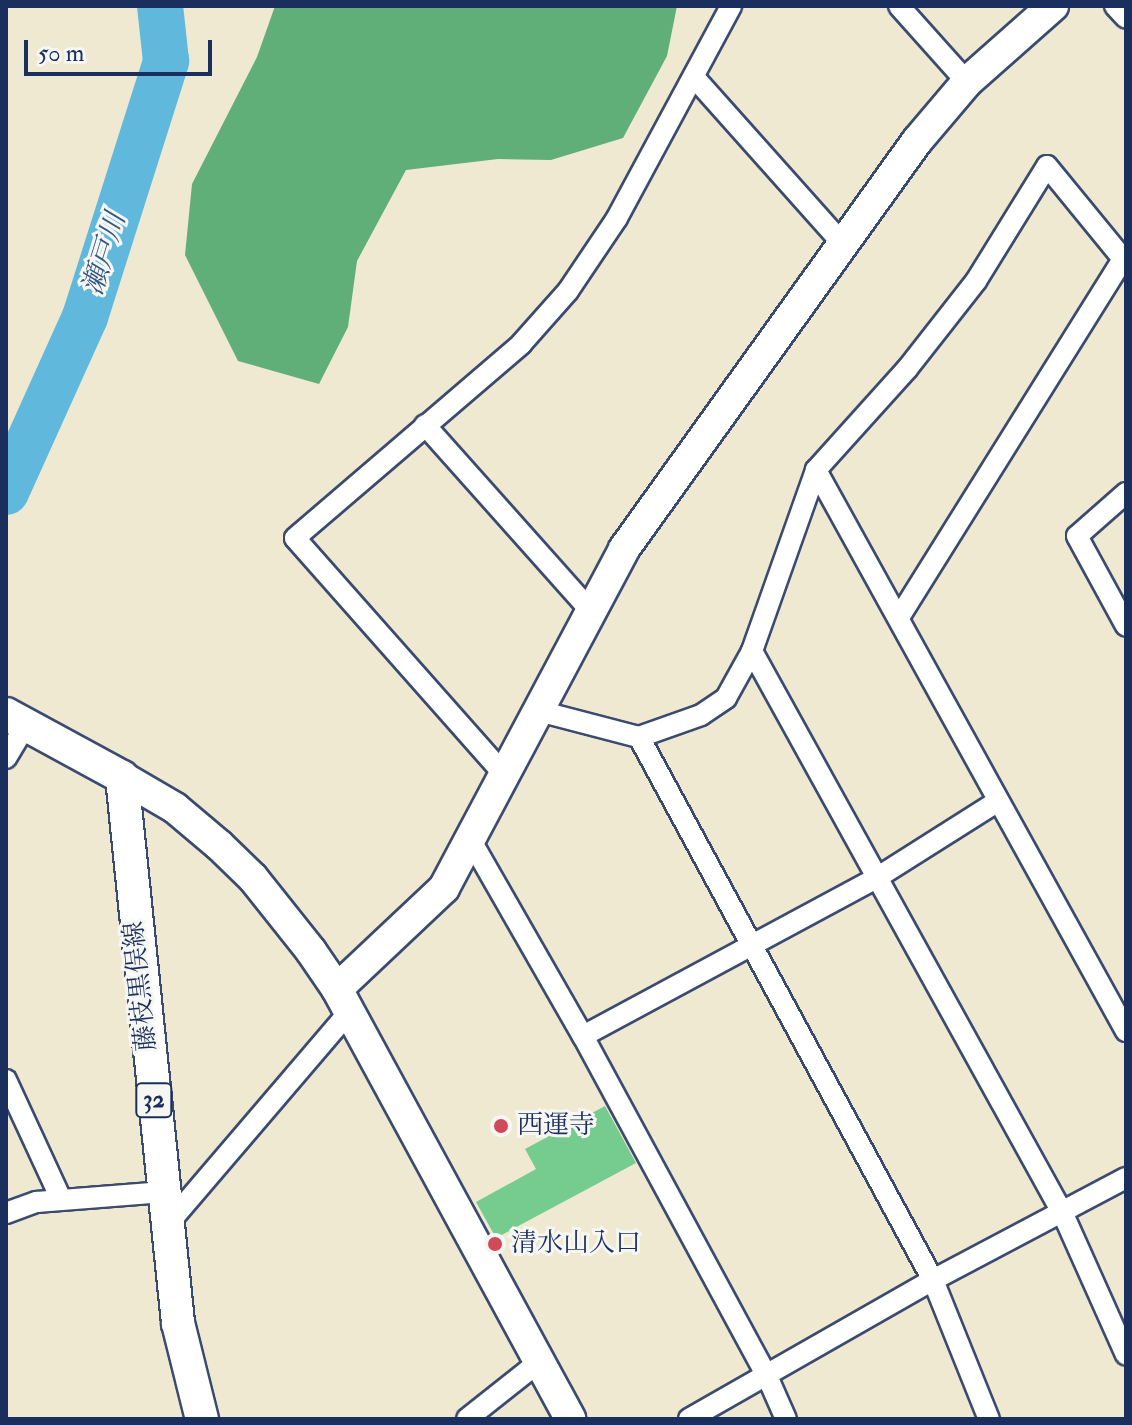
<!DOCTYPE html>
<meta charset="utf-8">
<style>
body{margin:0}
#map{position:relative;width:1132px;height:1425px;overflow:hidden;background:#efe9d2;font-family:"IM FELL Double Pica","Noto Serif JP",serif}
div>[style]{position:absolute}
.green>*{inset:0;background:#76cb8e}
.forest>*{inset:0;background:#60af79}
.stream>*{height:8px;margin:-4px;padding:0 4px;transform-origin:4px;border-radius:4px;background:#60b9dd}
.river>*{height:46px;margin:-23px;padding:0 23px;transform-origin:23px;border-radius:23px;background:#60b9dd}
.roads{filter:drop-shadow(2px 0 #3b4b6f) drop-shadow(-2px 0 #3b4b6f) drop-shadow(0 2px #3b4b6f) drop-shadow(0 -2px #3b4b6f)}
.street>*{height:20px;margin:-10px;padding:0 10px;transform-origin:10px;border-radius:10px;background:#fff}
.secondary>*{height:30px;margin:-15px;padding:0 15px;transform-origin:15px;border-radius:15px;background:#fff}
.primary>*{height:32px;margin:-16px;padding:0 16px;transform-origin:16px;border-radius:16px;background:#fff}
.dots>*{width:22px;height:22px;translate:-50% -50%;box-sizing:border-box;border:4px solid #f6f6f2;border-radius:50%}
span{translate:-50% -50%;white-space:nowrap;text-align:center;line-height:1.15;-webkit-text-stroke:6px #f6f6f2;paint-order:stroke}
.shield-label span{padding:2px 6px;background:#f6f6f2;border:2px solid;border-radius:6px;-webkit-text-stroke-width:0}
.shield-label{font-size:24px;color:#1b2f5e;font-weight:700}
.street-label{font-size:26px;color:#1b2f5e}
.poi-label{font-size:26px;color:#1b2f5e}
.left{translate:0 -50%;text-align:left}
.water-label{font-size:28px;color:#305884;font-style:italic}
.frame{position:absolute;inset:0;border:8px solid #1b2f5e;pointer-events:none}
.scale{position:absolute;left:24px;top:40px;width:188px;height:36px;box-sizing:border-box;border:4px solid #1b2f5e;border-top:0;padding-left:10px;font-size:24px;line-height:28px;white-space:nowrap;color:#1b2f5e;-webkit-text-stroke:6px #f6f6f2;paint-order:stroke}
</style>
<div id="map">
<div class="green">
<i style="clip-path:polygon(605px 1106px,636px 1163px,496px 1238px,476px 1202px,536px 1169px,525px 1149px)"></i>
</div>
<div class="forest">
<i style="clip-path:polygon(275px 6px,677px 6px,667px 56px,623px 138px,551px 160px,498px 159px,406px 170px,357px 261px,348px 327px,319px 384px,238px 361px,185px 255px,192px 184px,257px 57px)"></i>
</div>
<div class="stream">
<i style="left:166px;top:61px;width:56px;rotate:-77.7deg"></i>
</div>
<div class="river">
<i style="left:6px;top:492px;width:192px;rotate:-65.7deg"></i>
<i style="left:85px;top:317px;width:269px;rotate:-72.4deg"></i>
<i style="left:166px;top:61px;width:55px;rotate:-96.2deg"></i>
</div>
<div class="roads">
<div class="street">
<i style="left:899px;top:6px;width:102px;rotate:48.2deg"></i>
<i style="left:1115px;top:6px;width:16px;rotate:47deg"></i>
<i style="left:694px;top:77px;width:224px;rotate:48.3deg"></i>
<i style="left:425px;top:425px;width:246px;rotate:48.3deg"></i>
<i style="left:816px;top:470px;width:641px;rotate:61.08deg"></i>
<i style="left:1126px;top:493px;width:65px;rotate:138.7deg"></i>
<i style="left:1077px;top:536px;width:102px;rotate:61.4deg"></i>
<i style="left:752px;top:651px;width:643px;rotate:61.08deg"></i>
<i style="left:1063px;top:1214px;width:154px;rotate:65.9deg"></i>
<i style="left:535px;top:710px;width:107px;rotate:14.6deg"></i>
<i style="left:639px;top:737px;width:66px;rotate:-19.5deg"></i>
<i style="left:701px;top:715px;width:30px;rotate:-34deg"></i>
<i style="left:726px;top:698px;width:54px;rotate:-61deg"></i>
<i style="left:752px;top:651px;width:192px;rotate:-70.5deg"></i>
<i style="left:816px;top:470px;width:136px;rotate:-48deg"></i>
<i style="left:907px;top:369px;width:112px;rotate:-51.9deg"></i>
<i style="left:976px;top:281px;width:135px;rotate:-58.3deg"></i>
<i style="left:1047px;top:166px;width:120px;rotate:50.7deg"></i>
<i style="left:1123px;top:259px;width:421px;rotate:122deg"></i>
<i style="left:639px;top:737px;width:617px;rotate:61.57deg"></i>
<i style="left:933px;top:1280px;width:150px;rotate:68.1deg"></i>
<i style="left:6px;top:758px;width:39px;rotate:-59deg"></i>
<i style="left:502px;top:772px;width:312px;rotate:-131.5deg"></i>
<i style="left:295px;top:538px;width:298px;rotate:-40.6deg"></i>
<i style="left:521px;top:344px;width:71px;rotate:-48.4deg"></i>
<i style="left:568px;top:291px;width:88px;rotate:-56.1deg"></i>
<i style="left:617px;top:218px;width:241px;rotate:-61.7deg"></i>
<i style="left:470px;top:839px;width:227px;rotate:60.2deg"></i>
<i style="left:583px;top:1036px;width:387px;rotate:61.6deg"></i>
<i style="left:767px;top:1376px;width:47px;rotate:66.2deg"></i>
<i style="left:583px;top:1036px;width:335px;rotate:-28.3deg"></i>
<i style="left:878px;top:877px;width:142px;rotate:-32.3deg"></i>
<i style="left:6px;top:1080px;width:131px;rotate:65.2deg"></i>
<i style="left:6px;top:1213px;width:33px;rotate:-20deg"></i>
<i style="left:37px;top:1202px;width:127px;rotate:-4.5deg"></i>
<i style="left:168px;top:1224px;width:279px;rotate:-49.5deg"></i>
<i style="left:467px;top:1419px;width:92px;rotate:-38.4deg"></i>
<i style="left:689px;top:1419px;width:281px;rotate:-29.7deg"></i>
<i style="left:933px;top:1280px;width:218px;rotate:-27.9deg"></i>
</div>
<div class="secondary">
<i style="left:122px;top:777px;width:61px;rotate:30.3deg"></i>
<i style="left:175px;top:808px;width:57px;rotate:40.1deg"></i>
<i style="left:219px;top:845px;width:47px;rotate:44.1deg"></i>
<i style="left:253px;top:878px;width:93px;rotate:51.5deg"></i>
<i style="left:311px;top:951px;width:46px;rotate:55.6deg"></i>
<i style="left:337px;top:989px;width:489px;rotate:61.5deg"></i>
<i style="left:337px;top:989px;width:147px;rotate:-43.3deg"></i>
<i style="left:444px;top:888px;width:384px;rotate:-62deg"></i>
<i style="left:624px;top:549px;width:502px;rotate:-54.32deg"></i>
<i style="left:917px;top:141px;width:77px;rotate:-49.7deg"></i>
<i style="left:967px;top:82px;width:115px;rotate:-41.5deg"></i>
</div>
<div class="primary">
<i style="left:6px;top:714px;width:132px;rotate:28.5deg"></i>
<i style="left:122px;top:777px;width:549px;rotate:84.14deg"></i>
<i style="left:178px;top:1323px;width:99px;rotate:76deg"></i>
</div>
</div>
<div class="dots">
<i style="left:501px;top:1126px;background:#d1495b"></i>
<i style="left:495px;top:1244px;background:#d1495b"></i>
</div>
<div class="shield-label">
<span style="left:154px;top:1100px">32</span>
</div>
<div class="street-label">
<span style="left:141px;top:986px;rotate:-96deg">藤枝黒俣線</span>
</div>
<div class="poi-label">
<span class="left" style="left:517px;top:1126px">西運寺</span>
<span class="left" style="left:511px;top:1244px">清水山入口</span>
</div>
<div class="water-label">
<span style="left:105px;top:254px;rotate:-73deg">瀬戸川</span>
</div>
<div class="frame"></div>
<div class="scale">50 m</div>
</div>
